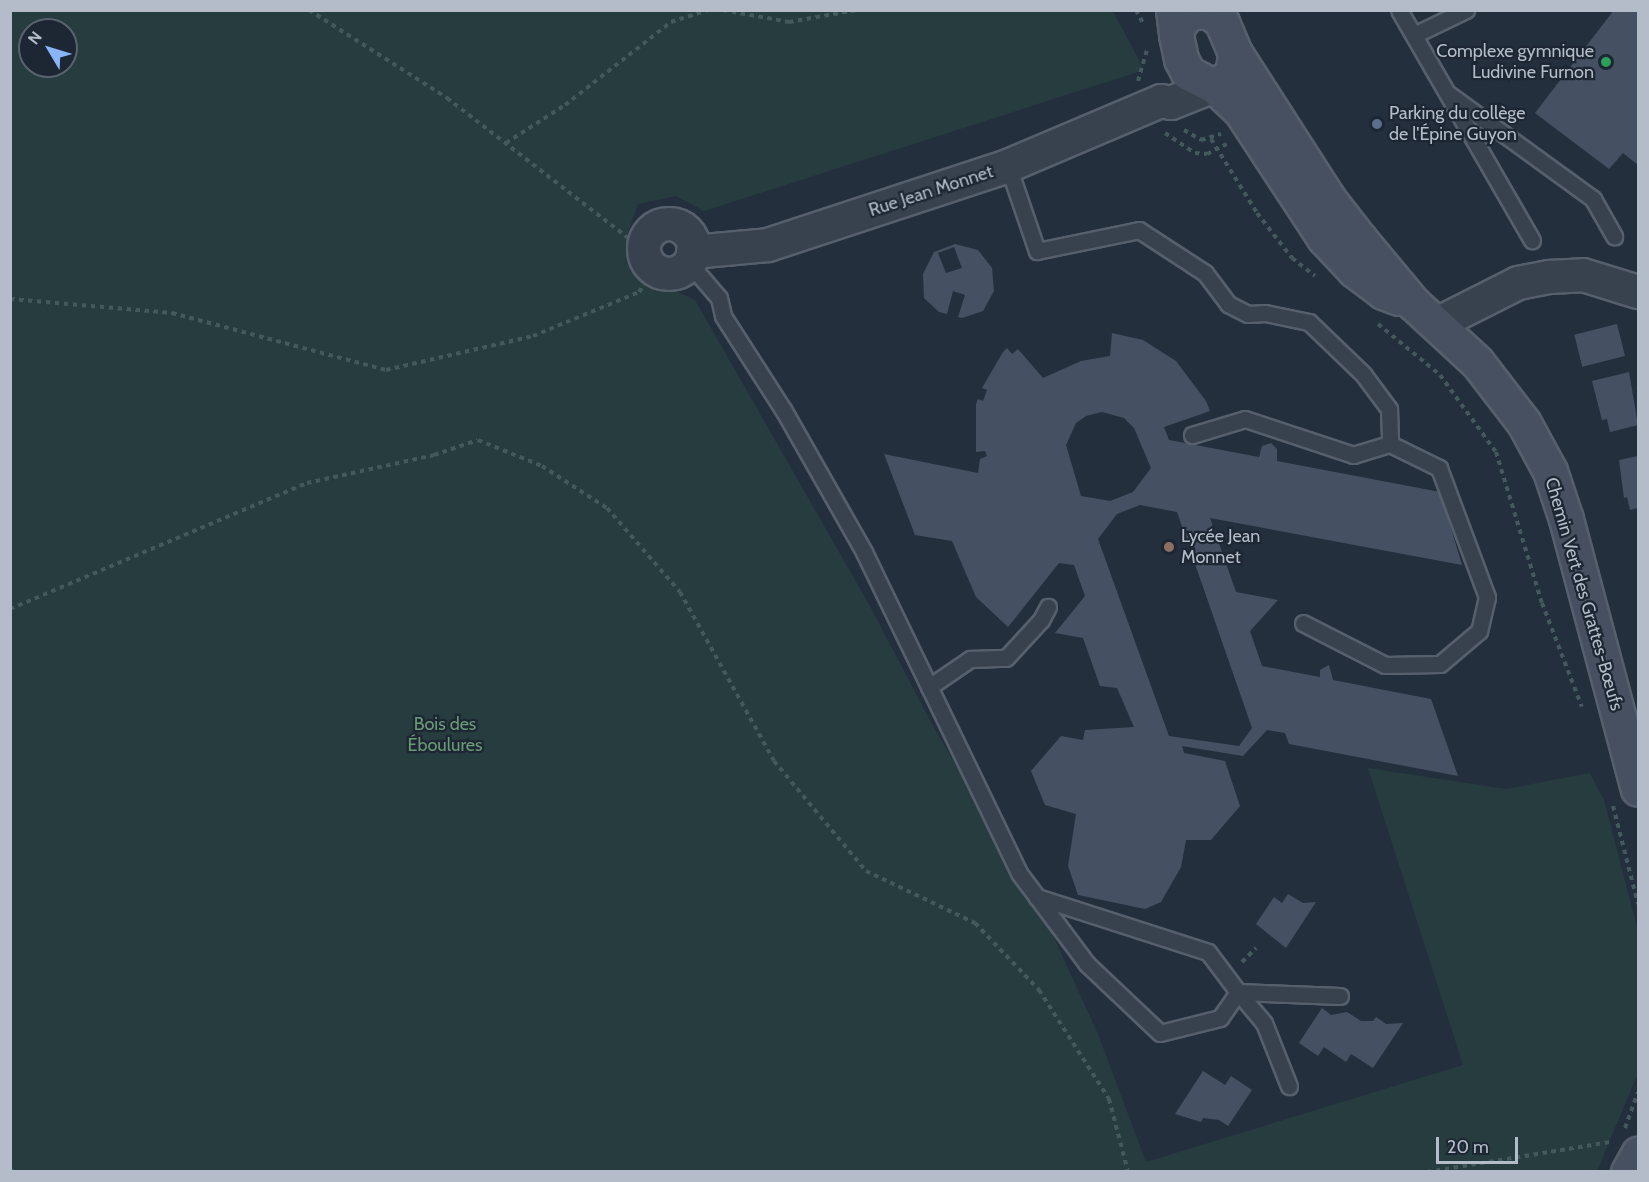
<!DOCTYPE html>
<meta charset="utf-8">
<style>
body{margin:0}
#map{position:relative;width:1649px;height:1182px;overflow:hidden;background:#242f3e;font-family:Cabin,sans-serif}
div>[style]{position:absolute}
.green>*{inset:0;background:#263c3f}
.building>*{inset:0;background:#455162;transform-origin:0 0}
.path>*{height:4px;margin-top:-2px;transform-origin:0;background:repeating-linear-gradient(90deg,#44595c 0 4.5px,transparent 0 9px)}
.roads{filter:drop-shadow(2px 0 #565f6c) drop-shadow(-2px 0 #565f6c) drop-shadow(0 2px #565f6c) drop-shadow(0 -2px #565f6c)}
.lane>*{height:15px;margin:-7.5px;padding:0 7.5px;transform-origin:7.5px;border-radius:7.5px;background:#38414e}
.street>*{height:32px;margin:-16px;padding:0 16px;transform-origin:16px;border-radius:16px;background:#38414e}
.street>.ring{margin:-16px;padding:0;box-sizing:content-box;background:none;border:32px solid #38414e;border-radius:50%}
.secondary>*{height:33px;margin:-16.5px;padding:0 16.5px;transform-origin:16.5px;border-radius:16.5px;background:#465061}
.dots>*{width:16px;height:16px;translate:-50% -50%;box-sizing:border-box;border:3px solid #1d2633;border-radius:50%}
span{translate:-50% -50%;white-space:nowrap;text-align:center;line-height:1.15;-webkit-text-stroke:4.5px #1d2633;paint-order:stroke}
.poi-label{font-size:18px;color:#b4bcc9}
.right{translate:-100% -50%;text-align:right}
.left{translate:0 -50%;text-align:left}
.street-label{font-size:18px;color:#b4bcc9}
.park-label{font-size:18px;color:#6b9a76}
.frame{position:absolute;inset:0;border:12px solid #b4bcc9;pointer-events:none}
.north{position:absolute;left:18px;top:18px;width:60px;height:60px;box-sizing:border-box;background:#1d2633;border:2px solid #59626f;border-radius:50%;rotate:308deg;font-size:16px;font-weight:700;line-height:24px;text-align:center;color:#b4bcc9}
.north::after{content:'';display:block;margin:auto;width:21px;height:27px;background:#8ab4f8;clip-path:polygon(50% 0,100% 100%,50% 72%,0 100%)}
.scale{position:absolute;left:1436px;top:1137px;width:82px;height:27px;box-sizing:border-box;border:3px solid #b4bcc9;border-top:0;padding-left:8px;font-size:18px;line-height:21px;white-space:nowrap;color:#b4bcc9;-webkit-text-stroke:4px #1d2633;paint-order:stroke}
</style>
<div id="map">
<div class="green">
<i style="clip-path:polygon(evenodd,10px 11px,1113px 11px,1144px 70px,704px 211px,676px 196px,638px 204px,627px 236px,641px 275px,695px 300px,871px 608px,932px 724px,1045px 918px,1098px 1034px,1146px 1162px,1463px 1065px,1368px 768px,1506px 789px,1590px 773px,1604px 800px,1638px 931px,1638px 1073px,1597px 1171px,11px 1171px,10px 11px,30px 30px,66px 30px,66px 66px,30px 66px,30px 30px)"></i>
</div>
<div class="building">
<i style="clip-path:polygon(1614px 10px,1638px 10px,1638px 165px,1623px 153px,1609px 169px,1535px 113px)"></i>
<i style="clip-path:polygon(evenodd,955px 244px,978px 250px,992px 268px,994px 291px,983px 311px,962px 318px,958px 317px,965px 295px,953px 291px,947px 314px,939px 312px,924px 298px,923px 274px,934px 252px,955px 244px,954px 247px,962px 268px,946px 273px,938px 253px,954px 247px)"></i>
<i style="left:1617px;top:324px;width:33px;height:44px;rotate:76deg"></i>
<i style="clip-path:polygon(evenodd,1112px 333px,1143px 340px,1176px 361px,1206px 401px,1210px 411px,1164px 427px,1169px 440px,1259px 457px,1262px 446px,1271px 443px,1277px 449px,1277px 461px,1440px 492px,1462px 565px,1210px 518px,1236px 592px,1278px 600px,1250px 631px,1262px 666px,1320px 677px,1320px 670px,1329px 665px,1333px 680px,1431px 699px,1458px 776px,1289px 744px,1285px 733px,1267px 730px,1243px 756px,1182px 746px,1184px 753px,1225px 761px,1240px 806px,1211px 840px,1186px 840px,1181px 867px,1161px 902px,1145px 909px,1078px 895px,1068px 866px,1076px 814px,1045px 805px,1031px 771px,1061px 736px,1083px 740px,1085px 730px,1134px 727px,1117px 688px,1100px 686px,1083px 638px,1055px 633px,1085px 596px,1074px 565px,1059px 563px,1008px 627px,976px 597px,952px 541px,915px 535px,884px 454px,978px 473px,980px 459px,987px 456px,985px 451px,976px 452px,976px 404px,978px 399px,983px 401px,987px 390px,982px 388px,1003px 352px,1007px 348px,1012px 354px,1018px 349px,1043px 378px,1081px 361px,1110px 356px,1112px 333px,1102px 412px,1124px 418px,1134px 428px,1151px 468px,1133px 492px,1110px 501px,1081px 496px,1066px 445px,1076px 423px,1086px 416px,1102px 412px,1112px 333px,1140px 505px,1177px 512px,1252px 728px,1239px 746px,1169px 736px,1098px 539px,1117px 514px,1140px 505px)"></i>
<i style="clip-path:polygon(1629px 372px,1638px 425px,1610px 432px,1607px 419px,1602px 420px,1592px 381px)"></i>
<i style="clip-path:polygon(1638px 456px,1638px 508px,1630px 510px,1627px 497px,1624px 498px,1619px 460px)"></i>
<i style="clip-path:polygon(1288px 894px,1303px 903px,1316px 902px,1286px 948px,1256px 924px,1274px 897px,1282px 903px)"></i>
<i style="clip-path:polygon(1322px 1008px,1331px 1015px,1347px 1012px,1361px 1021px,1373px 1021px,1376px 1017px,1386px 1024px,1403px 1023px,1373px 1068px,1351px 1054px,1346px 1062px,1324px 1047px,1318px 1056px,1299px 1043px)"></i>
<i style="clip-path:polygon(1203px 1071px,1225px 1085px,1231px 1076px,1252px 1090px,1228px 1126px,1219px 1120px,1203px 1118px,1201px 1122px,1175px 1114px)"></i>
</div>
<div class="path">
<i style="left:309px;top:10px;width:164px;rotate:32.5deg"></i>
<i style="left:447px;top:98px;width:249px;rotate:37.7deg"></i>
<i style="left:723px;top:10px;width:67px;rotate:10.3deg"></i>
<i style="left:789px;top:22px;width:69px;rotate:-10deg"></i>
<i style="left:1136px;top:10px;width:15px;rotate:62deg"></i>
<i style="left:1138px;top:81px;width:32px;rotate:-74deg"></i>
<i style="left:1184px;top:130px;width:20px;rotate:30deg"></i>
<i style="left:1201px;top:140px;width:21px;rotate:-17deg"></i>
<i style="left:1165px;top:133px;width:36px;rotate:34deg"></i>
<i style="left:1195px;top:153px;width:12px;rotate:5deg"></i>
<i style="left:1207px;top:154px;width:22px;rotate:-27deg"></i>
<i style="left:1211px;top:139px;width:87px;rotate:58.1deg"></i>
<i style="left:1257px;top:213px;width:57px;rotate:52.1deg"></i>
<i style="left:1292px;top:258px;width:29px;rotate:38deg"></i>
<i style="left:506px;top:143px;width:70px;rotate:-32.8deg"></i>
<i style="left:565px;top:105px;width:135px;rotate:-38.1deg"></i>
<i style="left:671px;top:22px;width:40px;rotate:-18deg"></i>
<i style="left:10px;top:299px;width:163px;rotate:4.9deg"></i>
<i style="left:172px;top:313px;width:221px;rotate:14.9deg"></i>
<i style="left:386px;top:370px;width:151px;rotate:-13deg"></i>
<i style="left:533px;top:336px;width:115px;rotate:-22.5deg"></i>
<i style="left:639px;top:292px;width:28px;rotate:-55deg"></i>
<i style="left:1378px;top:324px;width:80px;rotate:39.4deg"></i>
<i style="left:1440px;top:375px;width:95px;rotate:54deg"></i>
<i style="left:1496px;top:452px;width:158px;rotate:73.1deg"></i>
<i style="left:1542px;top:603px;width:111px;rotate:69deg"></i>
<i style="left:10px;top:609px;width:323px;rotate:-23deg"></i>
<i style="left:307px;top:483px;width:130px;rotate:-12.4deg"></i>
<i style="left:434px;top:455px;width:46px;rotate:-18.8deg"></i>
<i style="left:478px;top:440px;width:69px;rotate:22.1deg"></i>
<i style="left:542px;top:466px;width:77px;rotate:32.9deg"></i>
<i style="left:607px;top:508px;width:111px;rotate:49deg"></i>
<i style="left:680px;top:592px;width:193px;rotate:60.9deg"></i>
<i style="left:774px;top:761px;width:143px;rotate:50.1deg"></i>
<i style="left:866px;top:871px;width:121px;rotate:25.5deg"></i>
<i style="left:975px;top:923px;width:93px;rotate:46.3deg"></i>
<i style="left:1039px;top:990px;width:130px;rotate:57.3deg"></i>
<i style="left:1109px;top:1099px;width:75px;rotate:75.4deg"></i>
<i style="left:1613px;top:806px;width:101px;rotate:75.7deg"></i>
<i style="left:1242px;top:962px;width:20px;rotate:-45deg"></i>
<i style="left:1625px;top:1128px;width:38px;rotate:-70deg"></i>
<i style="left:10px;top:1170px;width:4px;rotate:27deg"></i>
<i style="left:1427px;top:1172px;width:185px;rotate:-9.3deg"></i>
</div>
<div class="roads">
<div class="lane">
<i style="left:1399px;top:10px;width:266px;rotate:60deg"></i>
<i style="left:1414px;top:35px;width:58px;rotate:-25.7deg"></i>
<i style="left:1450px;top:95px;width:177px;rotate:36deg"></i>
<i style="left:1593px;top:199px;width:43px;rotate:60.4deg"></i>
<i style="left:1008px;top:166px;width:90px;rotate:71.2deg"></i>
<i style="left:1037px;top:251px;width:104px;rotate:-11.6deg"></i>
<i style="left:1139px;top:230px;width:79px;rotate:33.1deg"></i>
<i style="left:1205px;top:273px;width:39px;rotate:53deg"></i>
<i style="left:1228px;top:304px;width:22px;rotate:27deg"></i>
<i style="left:1248px;top:314px;width:17px;rotate:-3deg"></i>
<i style="left:1265px;top:313px;width:45px;rotate:11.6deg"></i>
<i style="left:1309px;top:322px;width:75px;rotate:43.9deg"></i>
<i style="left:1363px;top:374px;width:44px;rotate:53.4deg"></i>
<i style="left:1389px;top:409px;width:35px;rotate:88deg"></i>
<i style="left:689px;top:263px;width:46px;rotate:49.4deg"></i>
<i style="left:719px;top:298px;width:18px;rotate:77deg"></i>
<i style="left:723px;top:316px;width:113px;rotate:57.3deg"></i>
<i style="left:784px;top:411px;width:162px;rotate:60.4deg"></i>
<i style="left:864px;top:552px;width:356px;rotate:64.2deg"></i>
<i style="left:1019px;top:873px;width:30px;rotate:53deg"></i>
<i style="left:1037px;top:897px;width:84px;rotate:53.3deg"></i>
<i style="left:1087px;top:964px;width:100px;rotate:43.4deg"></i>
<i style="left:1160px;top:1033px;width:62px;rotate:-14deg"></i>
<i style="left:1220px;top:1018px;width:32px;rotate:-55deg"></i>
<i style="left:1238px;top:992px;width:50px;rotate:-126.9deg"></i>
<i style="left:1208px;top:952px;width:180px;rotate:-162.2deg"></i>
<i style="left:1192px;top:435px;width:55px;rotate:-16.8deg"></i>
<i style="left:1245px;top:419px;width:114px;rotate:18.4deg"></i>
<i style="left:1353px;top:455px;width:39px;rotate:-17deg"></i>
<i style="left:1390px;top:444px;width:55px;rotate:26.1deg"></i>
<i style="left:1439px;top:468px;width:138px;rotate:69.6deg"></i>
<i style="left:1487px;top:597px;width:35px;rotate:103deg"></i>
<i style="left:1479px;top:631px;width:51px;rotate:139.8deg"></i>
<i style="left:1440px;top:664px;width:55px;rotate:179deg"></i>
<i style="left:1385px;top:665px;width:92px;rotate:-152.9deg"></i>
<i style="left:929px;top:687px;width:50px;rotate:-34.3deg"></i>
<i style="left:970px;top:659px;width:36px;rotate:-2deg"></i>
<i style="left:1006px;top:658px;width:52px;rotate:-47.4deg"></i>
<i style="left:1041px;top:620px;width:15px;rotate:-62deg"></i>
<i style="left:1238px;top:992px;width:40px;rotate:50deg"></i>
<i style="left:1264px;top:1023px;width:68px;rotate:68.4deg"></i>
<i style="left:1238px;top:992px;width:102px;rotate:2.2deg"></i>
</div>
<div class="street">
<i class="ring" style="left:644px;top:224px;width:18px;height:18px"></i>
<i style="left:693px;top:252px;width:75px;rotate:-5.3deg"></i>
<i style="left:768px;top:245px;width:253px;rotate:-18.2deg"></i>
<i style="left:1008px;top:166px;width:166px;rotate:-23deg"></i>
<i style="left:1161px;top:101px;width:10px;rotate:11deg"></i>
<i style="left:1171px;top:103px;width:46px;rotate:-21.6deg"></i>
<i style="left:1437px;top:324px;width:91px;rotate:-26.8deg"></i>
<i style="left:1518px;top:283px;width:33px;rotate:-11deg"></i>
<i style="left:1550px;top:277px;width:33px;rotate:-3deg"></i>
<i style="left:1583px;top:275px;width:58px;rotate:17.2deg"></i>
</div>
<div class="secondary">
<i style="left:1173px;top:10px;width:25px;rotate:83deg"></i>
<i style="left:1176px;top:35px;width:25px;rotate:78deg"></i>
<i style="left:1181px;top:59px;width:16px;rotate:63deg"></i>
<i style="left:1188px;top:73px;width:29px;rotate:27deg"></i>
<i style="left:1214px;top:86px;width:21px;rotate:-31deg"></i>
<i style="left:1232px;top:75px;width:22px;rotate:-82deg"></i>
<i style="left:1235px;top:53px;width:34px;rotate:-113deg"></i>
<i style="left:1222px;top:22px;width:11px;rotate:-139deg"></i>
<i style="left:1214px;top:15px;width:9px;rotate:-153deg"></i>
<i style="left:1206px;top:11px;width:18px;rotate:174deg"></i>
<i style="left:1188px;top:13px;width:14px;rotate:129deg"></i>
<i style="left:1179px;top:24px;width:11px;rotate:105deg"></i>
<i style="left:1235px;top:53px;width:172px;rotate:57.3deg"></i>
<i style="left:1328px;top:198px;width:51px;rotate:52.2deg"></i>
<i style="left:1359px;top:238px;width:85px;rotate:50.3deg"></i>
<i style="left:1413px;top:303px;width:87px;rotate:42.7deg"></i>
<i style="left:1477px;top:362px;width:77px;rotate:52.4deg"></i>
<i style="left:1524px;top:423px;width:55px;rotate:61.6deg"></i>
<i style="left:1550px;top:471px;width:51px;rotate:71.6deg"></i>
<i style="left:1566px;top:519px;width:279px;rotate:75.1deg"></i>
<i style="left:1214px;top:86px;width:35px;rotate:43deg"></i>
<i style="left:1240px;top:110px;width:153px;rotate:56.7deg"></i>
<i style="left:1324px;top:238px;width:44px;rotate:46.8deg"></i>
<i style="left:1354px;top:270px;width:36px;rotate:37deg"></i>
<i style="left:1383px;top:292px;width:17px;rotate:21deg"></i>
<i style="left:1628px;top:1172px;width:21px;rotate:-61deg"></i>
</div>
</div>
<div class="dots">
<i style="left:1606px;top:62px;background:#2e9e5b"></i>
<i style="left:1377px;top:124px;background:#5c6f8a"></i>
<i style="left:1169px;top:547px;background:#8d6e63"></i>
</div>
<div class="poi-label">
<span class="right" style="left:1594px;top:62px">Complexe gymnique<br>Ludivine Furnon</span>
<span class="left" style="left:1389px;top:124px">Parking du collège<br>de l'Épine Guyon</span>
<span class="left" style="left:1181px;top:547px">Lycée Jean<br>Monnet</span>
</div>
<div class="street-label">
<span style="left:931px;top:191px;rotate:-18deg">Rue Jean Monnet</span>
<span style="left:1584px;top:594px;rotate:74deg">Chemin Vert des Grattes-Bœufs</span>
</div>
<div class="park-label">
<span style="left:445px;top:735px">Bois des<br>Éboulures</span>
</div>
<div class="frame"></div>
<div class="north">N</div>
<div class="scale">20 m</div>
</div>
